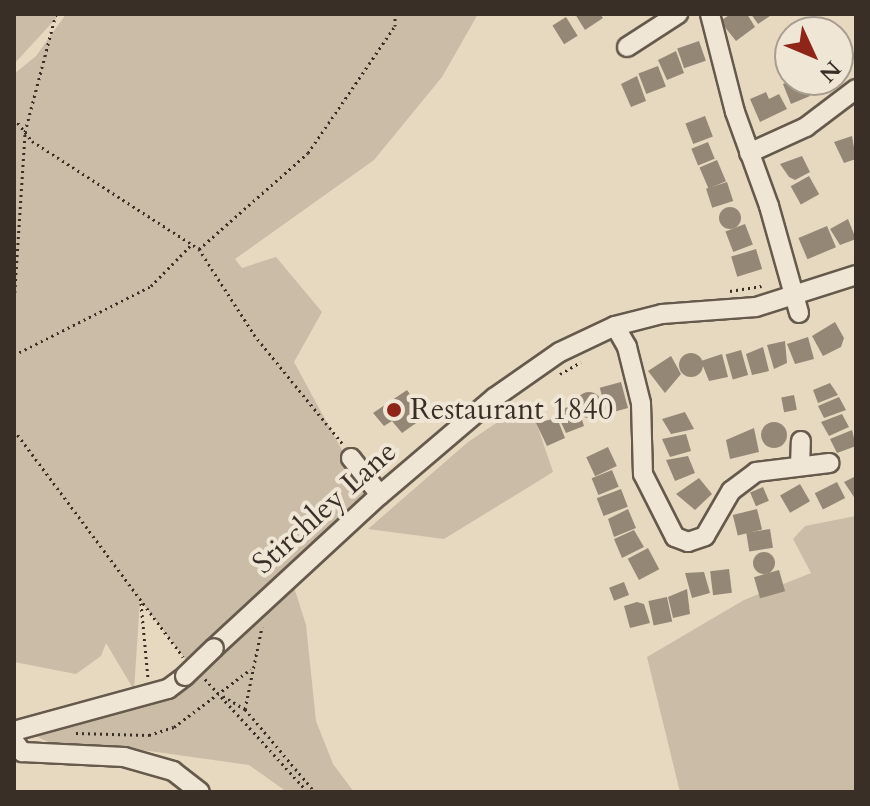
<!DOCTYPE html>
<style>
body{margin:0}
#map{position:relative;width:870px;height:806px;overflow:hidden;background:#e7d9c0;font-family:Cardo,serif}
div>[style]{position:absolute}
.green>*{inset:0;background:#cabca6}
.building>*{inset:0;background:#948776;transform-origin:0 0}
.round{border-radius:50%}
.path>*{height:3px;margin-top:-1.5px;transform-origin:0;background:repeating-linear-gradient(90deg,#3a2f26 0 2px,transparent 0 6px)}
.roads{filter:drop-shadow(2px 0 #655a4c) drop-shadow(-2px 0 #655a4c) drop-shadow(0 2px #655a4c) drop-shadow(0 -2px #655a4c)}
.minor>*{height:18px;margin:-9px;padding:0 9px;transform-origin:9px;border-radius:9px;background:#efe6d6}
.bridges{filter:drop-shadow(2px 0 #655a4c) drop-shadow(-2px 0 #655a4c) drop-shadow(0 2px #655a4c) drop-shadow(0 -2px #655a4c)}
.minor-bridge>*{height:18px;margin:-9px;padding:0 9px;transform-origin:9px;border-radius:9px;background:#efe6d6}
.dots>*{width:22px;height:22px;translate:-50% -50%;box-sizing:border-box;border:4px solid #efe6d6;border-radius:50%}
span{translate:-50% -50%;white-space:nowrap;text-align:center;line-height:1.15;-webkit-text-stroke:8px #efe6d6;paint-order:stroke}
.poi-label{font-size:30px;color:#3a2f26}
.left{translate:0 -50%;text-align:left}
.street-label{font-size:30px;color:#3a2f26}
.frame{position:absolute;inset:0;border:16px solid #3a2f26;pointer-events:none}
.north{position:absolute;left:774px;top:16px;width:80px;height:80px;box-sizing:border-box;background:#efe6d6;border:2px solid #a79d90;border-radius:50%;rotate:134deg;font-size:22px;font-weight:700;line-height:32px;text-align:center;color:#3a2f26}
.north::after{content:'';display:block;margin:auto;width:28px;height:36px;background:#8f2418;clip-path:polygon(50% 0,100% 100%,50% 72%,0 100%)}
</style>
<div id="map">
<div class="green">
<i style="clip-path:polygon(14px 14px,60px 14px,14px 64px)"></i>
<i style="clip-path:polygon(66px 14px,478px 14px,442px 77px,374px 160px,235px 259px,242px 268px,276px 257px,322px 312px,294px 362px,369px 500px,193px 669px,140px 600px,134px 690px,106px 643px,101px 656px,76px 674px,14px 662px,14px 74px,36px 56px)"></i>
<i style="clip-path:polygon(529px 401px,553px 472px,444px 539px,368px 529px,468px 442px)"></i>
<i style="clip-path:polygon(856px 516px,856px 792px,680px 792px,647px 657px,744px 600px,811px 573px,793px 539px,805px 526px)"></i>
<i style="clip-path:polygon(294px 587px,306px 625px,316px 721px,333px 764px,354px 792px,287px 792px,249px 765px,128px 748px,54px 745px,36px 736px,177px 696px)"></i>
</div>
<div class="building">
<i style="clip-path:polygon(575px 14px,600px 14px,603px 18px,585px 30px)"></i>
<i style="clip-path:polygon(731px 14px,747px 14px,755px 27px,736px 41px,720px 21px)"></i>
<i style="clip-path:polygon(751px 14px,773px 14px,758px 24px)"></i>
<i style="left:566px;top:17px;width:22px;height:16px;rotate:58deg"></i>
<i style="clip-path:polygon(846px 37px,856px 58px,842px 67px,838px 43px)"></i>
<i style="left:699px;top:41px;width:21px;height:23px;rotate:71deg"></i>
<i style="clip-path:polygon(676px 51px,684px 73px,667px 80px,658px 60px)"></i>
<i style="left:658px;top:66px;width:22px;height:21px;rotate:69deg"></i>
<i style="clip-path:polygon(637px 76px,646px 101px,631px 107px,621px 84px)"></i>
<i style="clip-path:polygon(792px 80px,805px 80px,810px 96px,791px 104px,783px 84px)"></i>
<i style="clip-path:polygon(766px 92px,769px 99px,779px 94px,787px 109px,760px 122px,750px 99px)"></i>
<i style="left:705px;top:116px;width:22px;height:21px;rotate:69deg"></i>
<i style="clip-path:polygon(852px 136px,856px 159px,844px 163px,834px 142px)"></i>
<i style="left:708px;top:142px;width:18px;height:18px;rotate:68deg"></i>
<i style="clip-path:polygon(802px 156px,810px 172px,795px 180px,789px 177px,780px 164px)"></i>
<i style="left:717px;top:160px;width:23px;height:19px;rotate:67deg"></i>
<i style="left:809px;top:176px;width:21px;height:21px;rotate:61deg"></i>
<i style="left:727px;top:182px;width:20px;height:22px;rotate:72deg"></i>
<i class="round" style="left:719px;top:207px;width:22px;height:22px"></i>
<i style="clip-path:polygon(848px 219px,856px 239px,840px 245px,830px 229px)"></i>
<i style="left:745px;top:224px;width:22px;height:21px;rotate:69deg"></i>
<i style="left:827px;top:226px;width:23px;height:31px;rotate:67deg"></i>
<i style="left:756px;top:249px;width:21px;height:26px;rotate:73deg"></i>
<i style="clip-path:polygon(835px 322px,844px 338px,841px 347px,823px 356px,812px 336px)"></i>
<i style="clip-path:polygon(808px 337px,814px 359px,795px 364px,787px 344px)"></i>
<i style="clip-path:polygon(785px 341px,787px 363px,774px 369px,767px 345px)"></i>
<i style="clip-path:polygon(763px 347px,769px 371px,752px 375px,746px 354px)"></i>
<i style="left:741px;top:350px;width:26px;height:16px;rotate:74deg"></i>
<i class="round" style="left:679px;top:353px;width:24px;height:24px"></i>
<i style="clip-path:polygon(722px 354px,728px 377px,709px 381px,701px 361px)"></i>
<i style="clip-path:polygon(671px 356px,681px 374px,665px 393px,648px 371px)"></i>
<i style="left:621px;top:382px;width:27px;height:22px;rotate:75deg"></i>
<i style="clip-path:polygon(830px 383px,838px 395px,818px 403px,813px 390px)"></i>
<i style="clip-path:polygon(407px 390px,416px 403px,410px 407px,419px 421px,402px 433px,392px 421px,384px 426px,373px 413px)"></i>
<i class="round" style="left:576px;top:392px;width:26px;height:26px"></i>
<i style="left:794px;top:395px;width:15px;height:13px;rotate:79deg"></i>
<i style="clip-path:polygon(839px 397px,846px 410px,824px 418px,818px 406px)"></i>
<i style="clip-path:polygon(576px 401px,584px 426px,566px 433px,557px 414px)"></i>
<i style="clip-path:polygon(685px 412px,694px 429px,671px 434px,662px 419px)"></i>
<i style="clip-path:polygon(842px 414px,849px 427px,829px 436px,821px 422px)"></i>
<i style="clip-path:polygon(557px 418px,565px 438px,547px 446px,536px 423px)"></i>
<i class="round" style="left:761px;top:422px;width:26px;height:26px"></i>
<i style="clip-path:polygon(754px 428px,759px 452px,730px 459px,726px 440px)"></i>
<i style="clip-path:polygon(852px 430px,856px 446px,837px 453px,830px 439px)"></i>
<i style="clip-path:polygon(686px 434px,691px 451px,670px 457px,662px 439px)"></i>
<i style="left:608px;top:447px;width:21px;height:24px;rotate:65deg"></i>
<i style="clip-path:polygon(688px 456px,695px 473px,675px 481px,666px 460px)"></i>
<i style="left:612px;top:470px;width:18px;height:22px;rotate:68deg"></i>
<i style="clip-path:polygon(856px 476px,856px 500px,844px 482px)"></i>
<i style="clip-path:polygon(699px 478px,712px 494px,695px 510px,676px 494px)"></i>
<i style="left:837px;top:482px;width:18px;height:25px;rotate:63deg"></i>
<i style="left:800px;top:484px;width:20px;height:23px;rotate:60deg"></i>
<i style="left:763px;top:487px;width:15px;height:14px;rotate:67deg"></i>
<i style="left:621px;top:489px;width:19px;height:26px;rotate:69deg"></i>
<i style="clip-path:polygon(628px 509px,636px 528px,614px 537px,608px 519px)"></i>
<i style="left:757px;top:509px;width:21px;height:25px;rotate:76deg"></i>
<i style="left:770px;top:529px;width:19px;height:24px;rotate:81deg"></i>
<i style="clip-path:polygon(634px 530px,644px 547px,622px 558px,614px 539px)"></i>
<i style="left:648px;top:548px;width:24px;height:23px;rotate:62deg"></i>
<i class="round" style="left:753px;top:552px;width:22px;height:22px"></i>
<i style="left:729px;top:569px;width:24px;height:19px;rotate:83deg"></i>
<i style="left:779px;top:570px;width:22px;height:26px;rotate:74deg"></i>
<i style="clip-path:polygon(704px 572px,710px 593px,692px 598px,685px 573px)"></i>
<i style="left:624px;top:582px;width:14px;height:16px;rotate:69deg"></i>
<i style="clip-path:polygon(687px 589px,690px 614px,673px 618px,668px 597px)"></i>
<i style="left:667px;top:597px;width:25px;height:19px;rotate:78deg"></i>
<i style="clip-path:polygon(637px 602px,644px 604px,650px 623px,630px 628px,624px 606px)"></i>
</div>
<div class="path">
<i style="left:14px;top:118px;width:29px;rotate:52deg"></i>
<i style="left:32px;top:141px;width:199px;rotate:32.9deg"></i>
<i style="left:730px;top:291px;width:32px;rotate:-9deg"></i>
<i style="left:14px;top:304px;width:172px;rotate:-86.3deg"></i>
<i style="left:25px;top:132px;width:122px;rotate:-75.3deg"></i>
<i style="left:14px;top:355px;width:153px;rotate:-26.7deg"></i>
<i style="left:151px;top:286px;width:59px;rotate:-45.7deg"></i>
<i style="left:560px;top:374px;width:24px;rotate:-30deg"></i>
<i style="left:14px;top:430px;width:283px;rotate:53.3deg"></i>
<i style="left:342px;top:443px;width:138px;rotate:-129.1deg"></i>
<i style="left:255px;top:336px;width:103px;rotate:-122.8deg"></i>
<i style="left:199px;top:249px;width:145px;rotate:-41.4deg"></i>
<i style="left:308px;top:153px;width:154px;rotate:-55.6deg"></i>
<i style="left:395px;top:26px;width:12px;rotate:-90deg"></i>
<i style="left:141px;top:603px;width:76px;rotate:84.7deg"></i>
<i style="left:205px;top:679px;width:153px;rotate:47.7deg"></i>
<i style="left:223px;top:696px;width:26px;rotate:31deg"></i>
<i style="left:245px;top:709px;width:109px;rotate:49.9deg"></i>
<i style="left:245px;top:709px;width:84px;rotate:-78.3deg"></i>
<i style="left:76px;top:733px;width:73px;rotate:1.6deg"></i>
<i style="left:149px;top:735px;width:26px;rotate:-18deg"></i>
<i style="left:174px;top:727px;width:96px;rotate:-37deg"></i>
</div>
<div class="roads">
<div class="minor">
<i style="left:710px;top:14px;width:101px;rotate:75.7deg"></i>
<i style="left:735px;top:112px;width:100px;rotate:70.1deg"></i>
<i style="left:769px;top:206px;width:111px;rotate:74.3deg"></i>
<i style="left:627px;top:47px;width:61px;rotate:-32.9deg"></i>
<i style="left:749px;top:153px;width:63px;rotate:-24.5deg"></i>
<i style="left:806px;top:127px;width:63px;rotate:-37.2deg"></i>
<i style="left:615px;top:326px;width:24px;rotate:60deg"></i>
<i style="left:627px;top:347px;width:58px;rotate:76deg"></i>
<i style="left:641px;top:403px;width:71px;rotate:88.4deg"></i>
<i style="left:643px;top:474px;width:71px;rotate:63.1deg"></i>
<i style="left:675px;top:537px;width:14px;rotate:21deg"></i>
<i style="left:688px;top:542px;width:18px;rotate:-19deg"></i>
<i style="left:705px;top:536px;width:52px;rotate:-60deg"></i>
<i style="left:731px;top:491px;width:31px;rotate:-37deg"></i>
<i style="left:756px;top:472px;width:74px;rotate:-7deg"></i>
<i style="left:351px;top:458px;width:47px;rotate:51.9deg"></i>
<i style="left:800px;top:466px;width:25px;rotate:-88deg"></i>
<i style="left:214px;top:648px;width:226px;rotate:-42.7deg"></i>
<i style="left:380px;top:495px;width:150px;rotate:-40.4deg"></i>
<i style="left:494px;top:398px;width:80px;rotate:-34.9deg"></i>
<i style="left:560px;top:352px;width:61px;rotate:-25.3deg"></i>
<i style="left:615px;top:326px;width:49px;rotate:-14.3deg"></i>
<i style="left:662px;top:314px;width:94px;rotate:-4.3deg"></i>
<i style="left:756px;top:307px;width:105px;rotate:-17.7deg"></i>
<i style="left:14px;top:731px;width:160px;rotate:-15.3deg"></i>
<i style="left:168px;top:689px;width:21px;rotate:-37deg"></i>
<i style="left:14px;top:741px;width:14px;rotate:54deg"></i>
<i style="left:22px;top:752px;width:102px;rotate:2.8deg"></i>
<i style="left:124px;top:757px;width:51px;rotate:15.9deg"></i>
<i style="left:173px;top:771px;width:34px;rotate:38deg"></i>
</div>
</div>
<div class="bridges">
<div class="minor-bridge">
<i style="left:185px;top:676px;width:40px;rotate:-44deg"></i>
</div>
</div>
<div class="dots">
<i style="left:394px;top:410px;background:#8f2418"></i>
</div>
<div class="poi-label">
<span class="left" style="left:410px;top:410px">Restaurant 1840</span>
</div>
<div class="street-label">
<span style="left:325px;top:508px;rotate:-42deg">Stirchley Lane</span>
</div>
<div class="frame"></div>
<div class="north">N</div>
</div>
